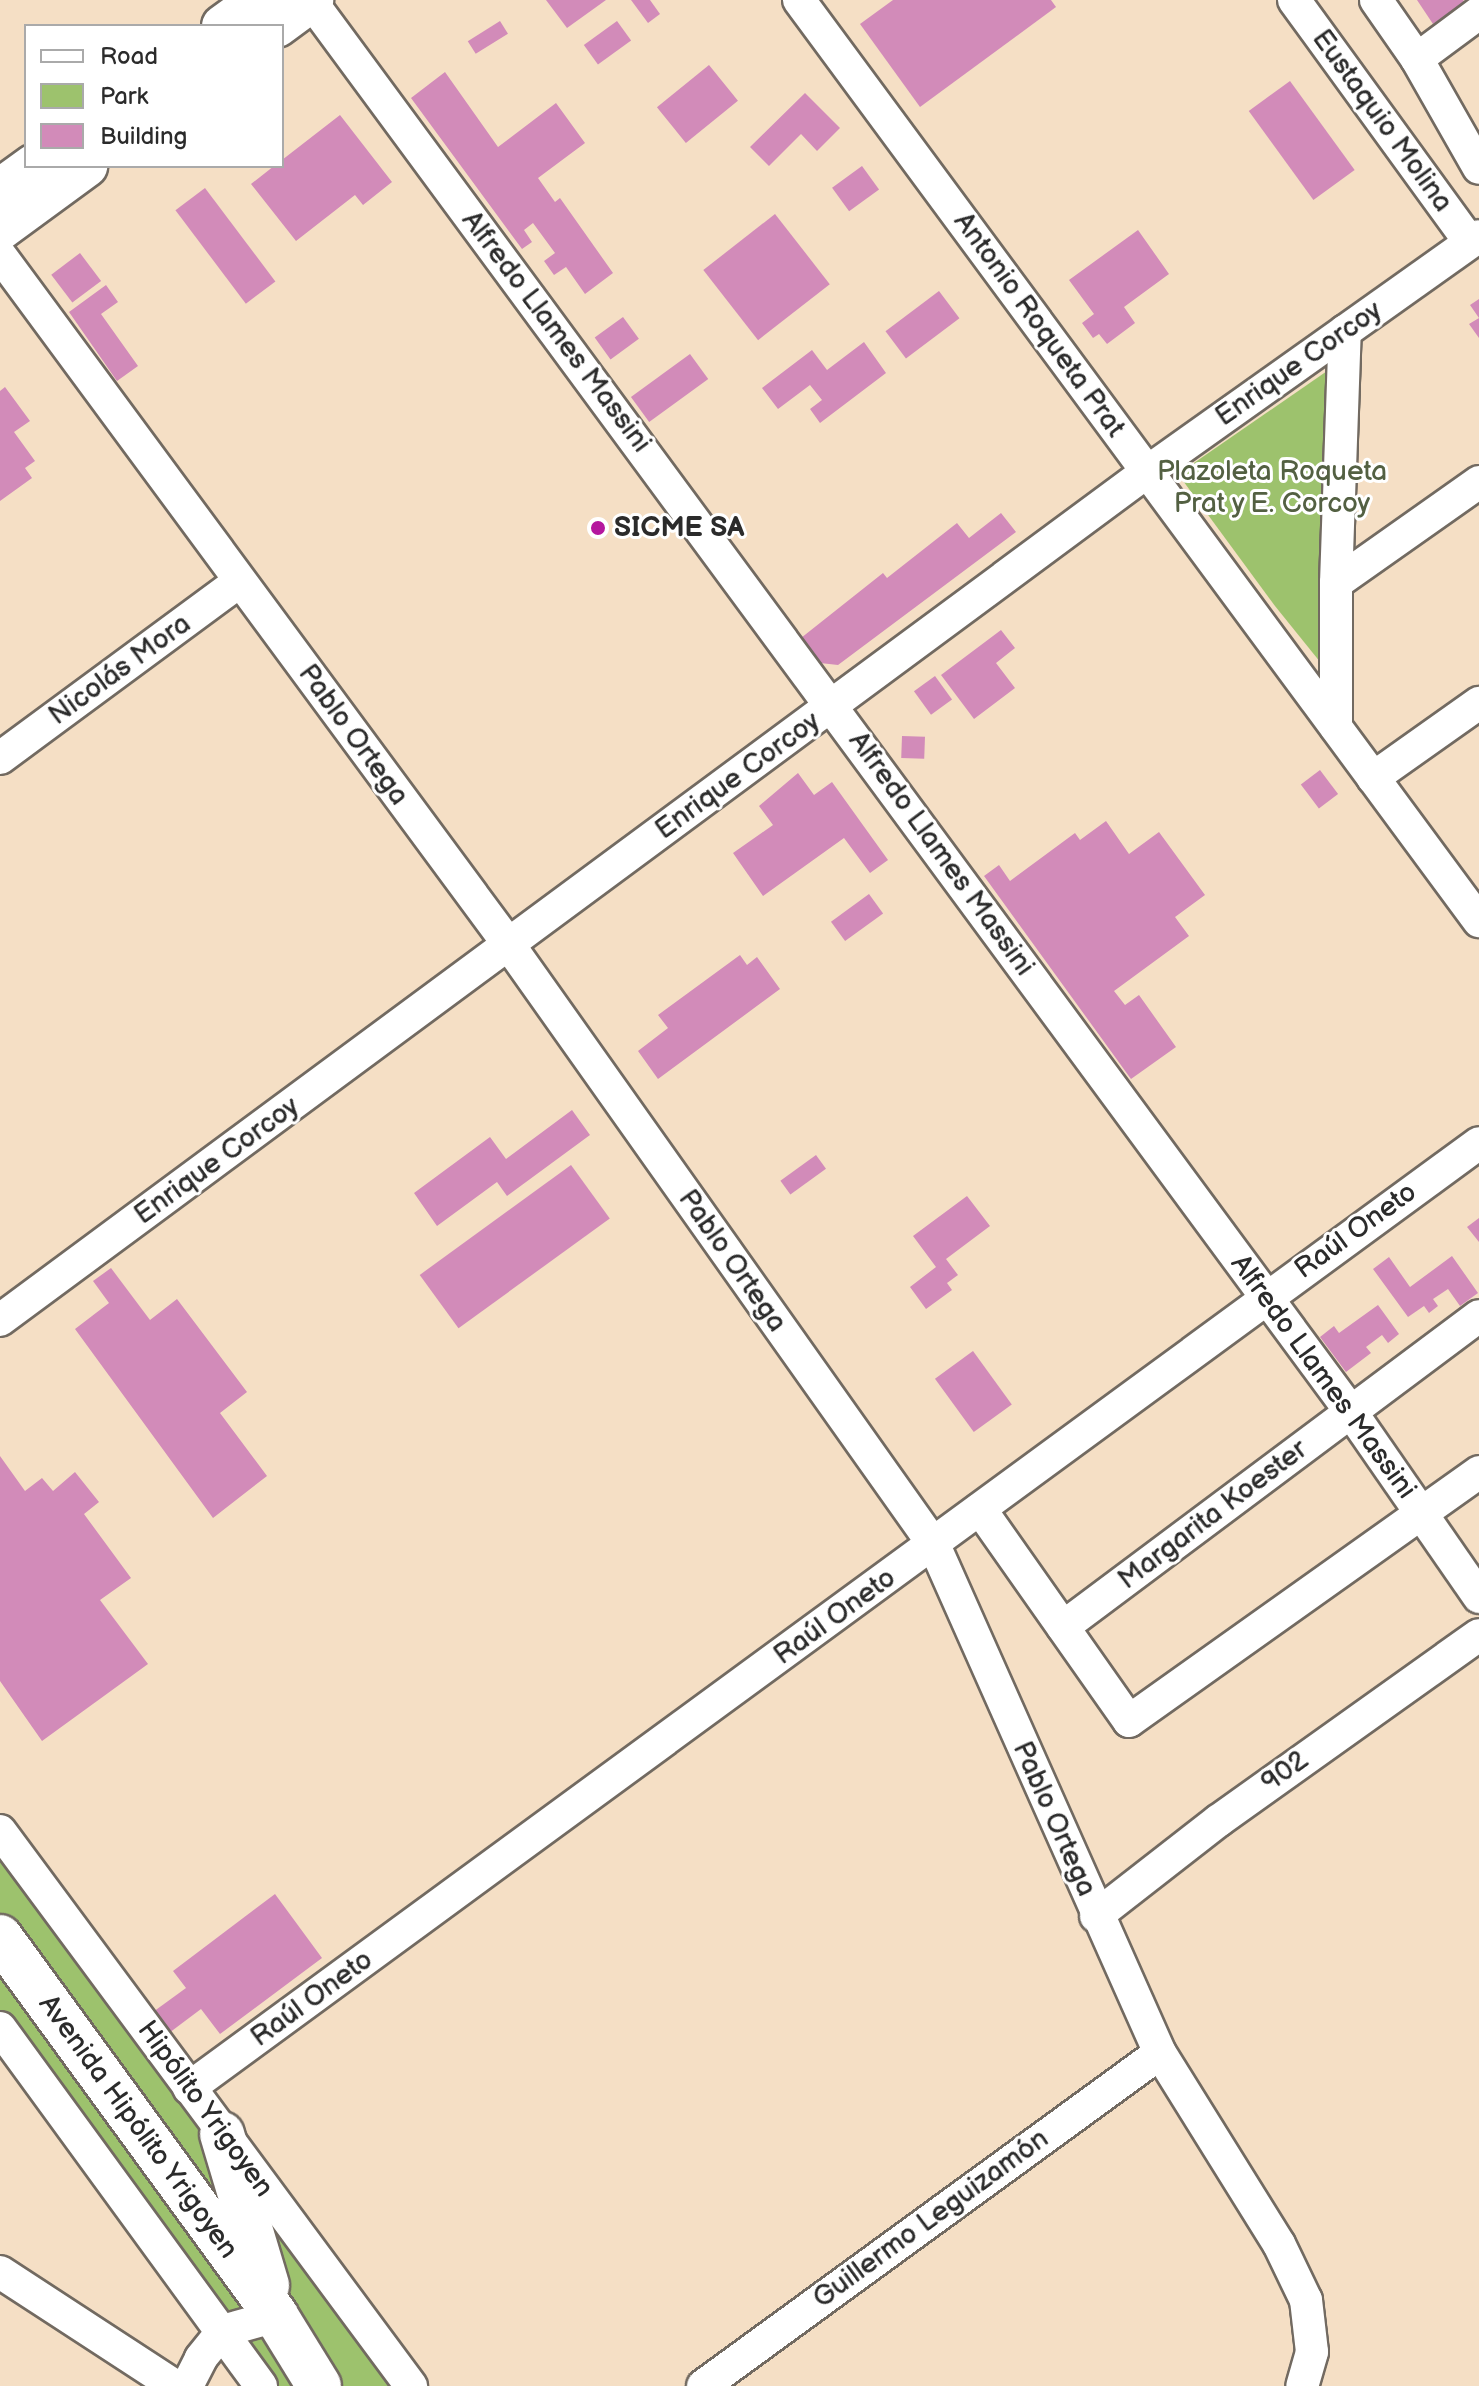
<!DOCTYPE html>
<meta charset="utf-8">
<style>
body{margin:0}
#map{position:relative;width:1479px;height:2386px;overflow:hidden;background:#f5dfc5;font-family:"Balsamiq Sans",sans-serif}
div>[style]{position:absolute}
.green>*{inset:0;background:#9dc26d}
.building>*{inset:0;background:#d28bb9;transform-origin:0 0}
.roads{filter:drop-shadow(2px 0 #726a61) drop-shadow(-2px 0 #726a61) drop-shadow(0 2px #726a61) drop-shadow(0 -2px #726a61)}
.minor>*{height:32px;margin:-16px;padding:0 16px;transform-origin:16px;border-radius:16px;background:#fff}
.major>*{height:42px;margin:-21px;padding:0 21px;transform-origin:21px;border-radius:21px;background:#fff}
.highway>*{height:44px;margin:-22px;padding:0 22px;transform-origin:22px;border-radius:22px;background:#fff}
.dots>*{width:22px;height:22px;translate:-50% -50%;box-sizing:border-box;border:4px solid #fff;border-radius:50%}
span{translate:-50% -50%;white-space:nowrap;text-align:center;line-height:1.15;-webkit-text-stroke:6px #fff;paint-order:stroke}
.street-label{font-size:28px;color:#2b2b2b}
.park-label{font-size:28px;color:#536042}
.poi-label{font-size:28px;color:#2b2b2b;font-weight:700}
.left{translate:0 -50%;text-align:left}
.legend{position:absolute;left:24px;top:24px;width:260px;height:144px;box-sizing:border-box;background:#fff;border:2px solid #aaa;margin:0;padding:10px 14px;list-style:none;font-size:24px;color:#2b2b2b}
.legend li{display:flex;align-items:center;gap:16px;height:40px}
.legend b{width:40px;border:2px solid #aaa}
</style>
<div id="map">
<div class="green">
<i style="clip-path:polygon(1343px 360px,1329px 673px,1275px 606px,1178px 474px)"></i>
<i style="clip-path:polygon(0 1831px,411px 2386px,261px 2386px,0 2028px)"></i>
</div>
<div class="building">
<i style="clip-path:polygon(546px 0,606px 0,567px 28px)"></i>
<i style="clip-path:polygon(631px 0,650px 0,660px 14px,648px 23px)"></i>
<i style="clip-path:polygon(893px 0,1051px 0,1056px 7px,920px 107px,860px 24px)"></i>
<i style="clip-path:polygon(1417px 0,1463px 0,1465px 2px,1433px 24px)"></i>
<i style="left:500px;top:21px;width:15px;height:38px;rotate:58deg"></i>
<i style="left:617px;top:21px;width:24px;height:41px;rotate:54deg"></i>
<i style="left:709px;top:65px;width:46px;height:67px;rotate:51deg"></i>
<i style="clip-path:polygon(445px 72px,498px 147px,556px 103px,585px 143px,538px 178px,555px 202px,560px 198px,613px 273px,585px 294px,566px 267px,554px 275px,544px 261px,555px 253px,533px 223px,524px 230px,532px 242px,522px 249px,411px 98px)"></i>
<i style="left:1290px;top:81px;width:110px;height:51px;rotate:54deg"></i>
<i style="clip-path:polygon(805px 93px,840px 128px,817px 151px,801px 134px,769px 166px,750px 147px)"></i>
<i style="clip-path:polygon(340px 115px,392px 182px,363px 205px,355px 195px,296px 241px,251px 184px,274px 166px,282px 166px,282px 160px)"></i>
<i style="left:862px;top:166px;width:29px;height:37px;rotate:54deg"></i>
<i style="left:205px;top:188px;width:117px;height:37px;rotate:53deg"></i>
<i style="left:775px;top:214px;width:89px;height:91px;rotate:52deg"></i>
<i style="clip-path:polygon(1138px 230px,1169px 274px,1124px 307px,1135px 323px,1107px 344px,1099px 334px,1093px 338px,1082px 323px,1094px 314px,1069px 280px)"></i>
<i style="left:80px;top:253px;width:35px;height:36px;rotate:53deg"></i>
<i style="clip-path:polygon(106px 285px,118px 302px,101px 314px,138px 366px,117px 381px,69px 312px)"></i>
<i style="left:939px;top:291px;width:34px;height:67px;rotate:53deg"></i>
<i style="clip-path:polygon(1479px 299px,1479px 338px,1469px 324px,1479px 318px,1470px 305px)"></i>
<i style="left:623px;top:317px;width:27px;height:35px;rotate:54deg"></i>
<i style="clip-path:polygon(864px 342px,886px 373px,820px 423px,810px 409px,822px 400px,810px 385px,778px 409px,762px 388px,812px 350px,827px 370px)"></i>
<i style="left:690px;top:354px;width:31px;height:73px;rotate:54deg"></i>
<i style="clip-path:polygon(5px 387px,30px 421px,14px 432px,35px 461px,25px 468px,32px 478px,0 501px,0 391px)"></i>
<i style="clip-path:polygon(1001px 513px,1016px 532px,838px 665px,820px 663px,801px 638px,883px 573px,887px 578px,957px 523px,969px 538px)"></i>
<i style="clip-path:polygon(1001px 630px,1015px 648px,996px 663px,1015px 688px,974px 719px,941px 675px)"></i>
<i style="left:935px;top:676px;width:29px;height:26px;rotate:54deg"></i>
<i style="left:902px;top:736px;width:23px;height:22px;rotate:2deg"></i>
<i style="left:1320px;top:770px;width:30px;height:24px;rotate:53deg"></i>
<i style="clip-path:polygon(798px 773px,814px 795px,832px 782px,888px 860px,870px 873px,844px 838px,763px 896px,733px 853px,773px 825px,759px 806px)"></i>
<i style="clip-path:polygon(1106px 821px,1129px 854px,1159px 832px,1205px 895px,1175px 917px,1189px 936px,1114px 991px,1125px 1005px,1139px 995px,1176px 1047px,1131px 1079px,984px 876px,999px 865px,1010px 881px,1075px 833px,1080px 840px)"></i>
<i style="left:869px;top:894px;width:24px;height:47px;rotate:54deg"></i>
<i style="clip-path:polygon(740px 955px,747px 965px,757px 957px,780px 989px,658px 1079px,638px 1051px,668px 1028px,658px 1015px)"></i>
<i style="clip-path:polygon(572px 1110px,590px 1135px,507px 1196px,497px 1182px,437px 1226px,414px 1193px,490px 1137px,506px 1159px)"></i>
<i style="left:816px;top:1155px;width:17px;height:44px;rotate:54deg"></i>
<i style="left:571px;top:1165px;width:66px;height:187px;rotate:54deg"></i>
<i style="clip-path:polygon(967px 1196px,990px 1226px,946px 1259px,958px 1275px,947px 1283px,952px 1290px,926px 1309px,910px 1287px,936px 1267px,913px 1236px)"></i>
<i style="clip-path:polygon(1479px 1218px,1479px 1242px,1467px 1227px)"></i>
<i style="clip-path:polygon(1452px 1256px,1478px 1293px,1460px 1306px,1448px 1289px,1433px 1299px,1438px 1306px,1429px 1313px,1424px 1306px,1408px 1317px,1373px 1269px,1389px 1257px,1410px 1287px)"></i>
<i style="clip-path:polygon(111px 1268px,150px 1320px,177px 1299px,247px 1392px,220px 1413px,267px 1476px,213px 1518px,75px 1329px,109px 1303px,93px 1281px)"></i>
<i style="clip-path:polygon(1378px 1305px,1399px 1334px,1388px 1343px,1382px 1335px,1366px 1347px,1371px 1353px,1346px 1372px,1320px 1337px,1334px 1326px,1339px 1333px)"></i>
<i style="left:973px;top:1351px;width:66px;height:47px;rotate:54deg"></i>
<i style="clip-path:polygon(0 1456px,25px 1491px,42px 1478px,53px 1491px,75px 1472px,99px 1502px,84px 1514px,131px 1578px,100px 1600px,148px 1664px,42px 1741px,0 1681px)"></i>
<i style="clip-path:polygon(275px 1894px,322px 1958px,220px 2034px,201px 2009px,169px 2033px,153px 2012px,186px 1988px,173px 1971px)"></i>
</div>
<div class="roads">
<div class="minor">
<i style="left:310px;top:0;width:1754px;rotate:53.6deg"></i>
<i style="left:1351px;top:1412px;width:225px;rotate:55.3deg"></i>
<i style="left:799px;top:0;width:1145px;rotate:53.56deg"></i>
<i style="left:1294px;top:0;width:299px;rotate:54deg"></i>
<i style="left:1376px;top:0;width:72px;rotate:55.2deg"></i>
<i style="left:1417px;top:59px;width:125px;rotate:60.4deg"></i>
<i style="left:1417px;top:59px;width:77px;rotate:-36.6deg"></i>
<i style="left:0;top:255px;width:857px;rotate:53.58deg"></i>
<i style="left:509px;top:945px;width:735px;rotate:54.69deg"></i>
<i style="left:934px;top:1545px;width:556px;rotate:66.02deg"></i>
<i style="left:1160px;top:2053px;width:225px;rotate:58.1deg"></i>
<i style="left:1279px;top:2244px;width:62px;rotate:64.3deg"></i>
<i style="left:1306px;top:2300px;width:52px;rotate:83.4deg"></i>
<i style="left:1312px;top:2352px;width:35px;rotate:106deg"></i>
<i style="left:1336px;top:583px;width:175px;rotate:-35.2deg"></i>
<i style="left:1336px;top:727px;width:144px;rotate:-90deg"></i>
<i style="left:1336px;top:583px;width:252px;rotate:-88deg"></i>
<i style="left:0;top:758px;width:298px;rotate:-36.4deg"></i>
<i style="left:1373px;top:778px;width:130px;rotate:-35.3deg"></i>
<i style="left:0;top:1320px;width:1426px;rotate:-36.48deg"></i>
<i style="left:1147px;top:472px;width:407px;rotate:-35.4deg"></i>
<i style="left:980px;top:1509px;width:259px;rotate:54.9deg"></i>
<i style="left:1129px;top:1721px;width:430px;rotate:-35.4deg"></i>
<i style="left:1063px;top:1627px;width:519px;rotate:-36.78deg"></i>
<i style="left:0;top:1831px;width:691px;rotate:53.48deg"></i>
<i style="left:1096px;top:1916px;width:155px;rotate:-37.9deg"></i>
<i style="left:1218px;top:1821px;width:320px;rotate:-35.5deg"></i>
<i style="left:0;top:2028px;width:443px;rotate:53.9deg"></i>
<i style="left:189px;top:2088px;width:1599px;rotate:-36.22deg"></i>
<i style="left:0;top:2272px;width:209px;rotate:33.1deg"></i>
<i style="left:187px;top:2386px;width:31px;rotate:-63deg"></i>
<i style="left:201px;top:2358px;width:35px;rotate:-51deg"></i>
<i style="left:223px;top:2331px;width:55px;rotate:-15.8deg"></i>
<i style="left:703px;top:2386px;width:565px;rotate:-36.08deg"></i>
</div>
<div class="major">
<i style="left:223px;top:26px;width:44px;rotate:-35.8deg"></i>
<i style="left:277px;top:26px;width:44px;rotate:-36.6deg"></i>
<i style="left:0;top:190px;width:41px;rotate:-36deg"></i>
<i style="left:0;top:229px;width:107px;rotate:-36.2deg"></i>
</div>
<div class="highway">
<i style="left:0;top:1937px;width:469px;rotate:53.9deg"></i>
<i style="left:276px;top:2316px;width:82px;rotate:58.4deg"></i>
<i style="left:222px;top:2134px;width:158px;rotate:73.4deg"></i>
</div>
</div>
<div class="dots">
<i style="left:598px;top:528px;background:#b5179e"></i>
</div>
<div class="street-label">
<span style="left:1382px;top:121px;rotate:54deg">Eustaquio Molina</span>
<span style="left:1039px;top:325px;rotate:54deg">Antonio Roqueta Prat</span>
<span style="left:556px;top:332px;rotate:53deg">Alfredo Llames Massini</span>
<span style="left:1299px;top:364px;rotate:-35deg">Enrique Corcoy</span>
<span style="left:120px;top:670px;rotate:-36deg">Nicolás Mora</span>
<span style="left:353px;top:735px;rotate:54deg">Pablo Ortega</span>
<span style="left:738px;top:776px;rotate:-36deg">Enrique Corcoy</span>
<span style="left:941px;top:854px;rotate:54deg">Alfredo Llames Massini</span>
<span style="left:217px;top:1161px;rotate:-36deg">Enrique Corcoy</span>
<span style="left:1356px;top:1231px;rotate:-36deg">Raúl Oneto</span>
<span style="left:732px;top:1261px;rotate:55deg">Pablo Ortega</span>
<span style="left:1323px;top:1377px;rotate:54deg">Alfredo Llames Massini</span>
<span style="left:1213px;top:1515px;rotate:-37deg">Margarita Koester</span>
<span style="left:835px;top:1617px;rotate:-36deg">Raúl Oneto</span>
<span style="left:1285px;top:1772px;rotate:-36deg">902</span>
<span style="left:1054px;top:1819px;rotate:66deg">Pablo Ortega</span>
<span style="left:312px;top:1999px;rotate:-36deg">Raúl Oneto</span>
<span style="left:205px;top:2109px;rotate:54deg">Hipólito Yrigoyen</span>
<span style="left:138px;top:2127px;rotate:54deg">Avenida Hipólito Yrigoyen</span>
<span style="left:931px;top:2219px;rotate:-36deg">Guillermo Leguizamón</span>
</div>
<div class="park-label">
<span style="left:1272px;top:488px">Plazoleta Roqueta<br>Prat y E. Corcoy</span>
</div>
<div class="poi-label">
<span class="left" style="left:614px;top:528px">SICME SA</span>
</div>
<ul class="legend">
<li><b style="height:10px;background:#fff"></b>Road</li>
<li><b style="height:22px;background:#9dc26d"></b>Park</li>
<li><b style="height:22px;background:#d28bb9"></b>Building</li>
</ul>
</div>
